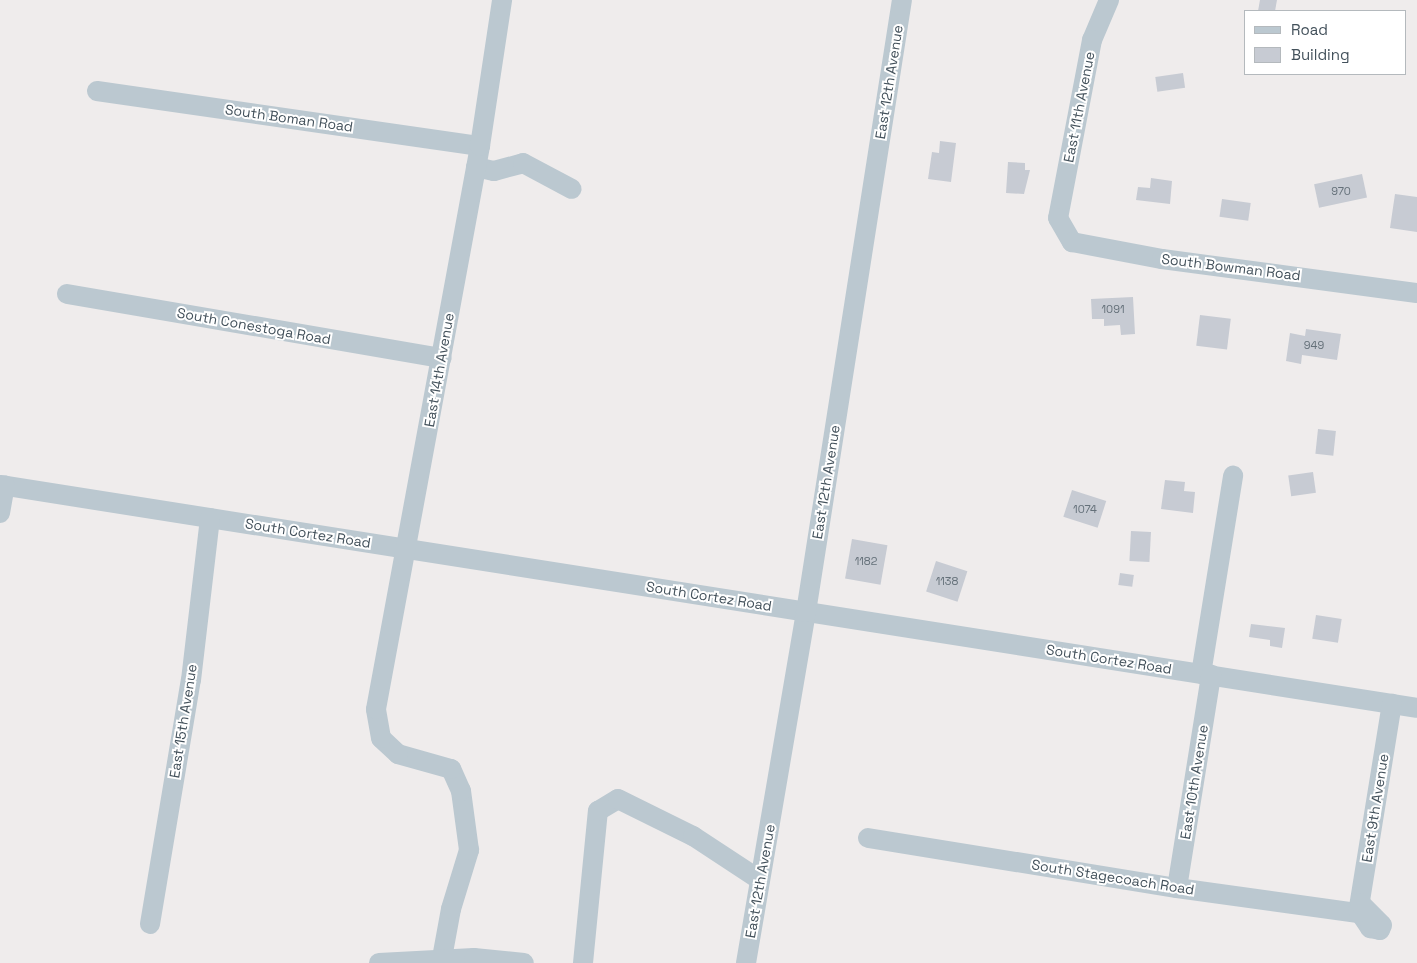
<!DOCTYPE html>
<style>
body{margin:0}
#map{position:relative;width:1417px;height:963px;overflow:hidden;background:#efecec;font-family:"Space Grotesk",sans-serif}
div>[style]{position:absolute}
.building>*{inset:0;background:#c7cbd3;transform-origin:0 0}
.minor>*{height:20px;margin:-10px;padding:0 10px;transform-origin:10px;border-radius:10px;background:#bbc8d0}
span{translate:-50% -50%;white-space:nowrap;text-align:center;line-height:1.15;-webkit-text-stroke:4px #fff;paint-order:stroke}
.number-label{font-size:11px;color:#647079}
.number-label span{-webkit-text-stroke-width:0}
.street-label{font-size:14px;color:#43515b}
.legend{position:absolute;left:1244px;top:10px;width:162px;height:65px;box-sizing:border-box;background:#fff;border:1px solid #b4b9bd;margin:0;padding:6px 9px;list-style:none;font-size:15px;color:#43515b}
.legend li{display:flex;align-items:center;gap:10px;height:25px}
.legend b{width:25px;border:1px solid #b4b9bd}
</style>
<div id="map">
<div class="building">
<i style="clip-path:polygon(1260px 0,1277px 0,1275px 11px,1258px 11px)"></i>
<i style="left:1183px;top:73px;width:15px;height:28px;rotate:82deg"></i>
<i style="clip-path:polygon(940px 141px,956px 143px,951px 182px,928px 179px,932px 152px,939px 153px)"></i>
<i style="clip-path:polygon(1008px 162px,1025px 163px,1025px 170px,1030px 170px,1024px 194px,1006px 193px)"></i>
<i style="left:1362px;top:174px;width:24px;height:49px;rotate:78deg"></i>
<i style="clip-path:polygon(1151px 178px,1172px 181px,1170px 204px,1136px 200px,1138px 187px,1150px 188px)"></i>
<i style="clip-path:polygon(1395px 194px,1417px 197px,1417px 232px,1390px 228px)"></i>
<i style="left:1222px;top:199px;width:29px;height:18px;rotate:8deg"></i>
<i style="clip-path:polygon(1133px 297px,1135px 334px,1121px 335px,1120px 325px,1104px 326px,1104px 319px,1092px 319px,1091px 299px)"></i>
<i style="left:1200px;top:315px;width:31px;height:31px;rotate:7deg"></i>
<i style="clip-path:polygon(1306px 329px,1341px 334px,1337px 360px,1302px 355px,1301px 364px,1286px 361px,1290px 333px,1305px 336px)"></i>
<i style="left:1318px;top:429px;width:18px;height:25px;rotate:6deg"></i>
<i style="left:1313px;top:472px;width:21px;height:25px;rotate:82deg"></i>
<i style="clip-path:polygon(1165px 480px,1185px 482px,1184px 491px,1195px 492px,1193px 513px,1161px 509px)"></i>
<i style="left:1072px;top:490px;width:36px;height:28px;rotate:18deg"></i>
<i style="left:1131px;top:531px;width:20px;height:30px;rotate:3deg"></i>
<i style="left:852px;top:539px;width:36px;height:40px;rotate:10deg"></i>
<i style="left:936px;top:561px;width:33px;height:32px;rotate:18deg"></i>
<i style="left:1120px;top:573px;width:14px;height:12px;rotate:8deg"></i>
<i style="left:1316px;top:615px;width:26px;height:24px;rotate:9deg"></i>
<i style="clip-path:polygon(1251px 624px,1285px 628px,1282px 648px,1270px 646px,1270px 640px,1249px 637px)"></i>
</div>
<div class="minor">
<i style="left:1109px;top:0;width:43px;rotate:113deg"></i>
<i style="left:1092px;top:40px;width:181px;rotate:100.8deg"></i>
<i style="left:1058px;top:218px;width:28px;rotate:60deg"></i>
<i style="left:1072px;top:242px;width:92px;rotate:10.7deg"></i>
<i style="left:1162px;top:259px;width:257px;rotate:7.6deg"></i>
<i style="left:97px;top:91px;width:387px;rotate:8.2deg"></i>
<i style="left:476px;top:167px;width:18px;rotate:13deg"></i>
<i style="left:494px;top:171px;width:30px;rotate:-15deg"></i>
<i style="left:523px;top:163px;width:55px;rotate:28deg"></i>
<i style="left:67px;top:294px;width:380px;rotate:9.7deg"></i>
<i style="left:0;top:485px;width:1434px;rotate:8.94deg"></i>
<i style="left:0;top:513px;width:28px;rotate:-80deg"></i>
<i style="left:1201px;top:674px;width:201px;rotate:-80.8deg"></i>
<i style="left:868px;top:838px;width:313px;rotate:9.2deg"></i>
<i style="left:1177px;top:888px;width:183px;rotate:7.9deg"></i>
<i style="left:1358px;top:913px;width:212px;rotate:-80.8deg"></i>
<i style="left:1177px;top:888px;width:216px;rotate:-80.9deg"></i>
<i style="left:1358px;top:910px;width:22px;rotate:56deg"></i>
<i style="left:1370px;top:928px;width:10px;rotate:11deg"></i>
<i style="left:1380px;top:930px;width:5px;rotate:-68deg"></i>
<i style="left:1382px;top:925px;width:31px;rotate:-135deg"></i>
<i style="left:150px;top:924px;width:247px;rotate:-80.5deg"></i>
<i style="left:191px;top:680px;width:163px;rotate:-83.3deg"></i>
<i style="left:442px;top:958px;width:50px;rotate:-79.6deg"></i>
<i style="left:451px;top:909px;width:62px;rotate:-73deg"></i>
<i style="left:469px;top:850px;width:60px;rotate:-97.7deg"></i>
<i style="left:461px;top:791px;width:24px;rotate:-114deg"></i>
<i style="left:451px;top:769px;width:55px;rotate:-164.2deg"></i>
<i style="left:398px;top:754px;width:23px;rotate:-137deg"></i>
<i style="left:381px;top:738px;width:29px;rotate:-100deg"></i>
<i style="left:376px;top:709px;width:573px;rotate:-79.53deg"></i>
<i style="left:480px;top:146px;width:148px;rotate:-81.4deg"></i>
<i style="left:379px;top:963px;width:95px;rotate:-3deg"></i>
<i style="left:474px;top:958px;width:50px;rotate:5.7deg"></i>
<i style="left:583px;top:963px;width:153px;rotate:-84.4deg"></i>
<i style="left:598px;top:811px;width:23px;rotate:-31deg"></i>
<i style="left:618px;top:799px;width:84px;rotate:26.3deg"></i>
<i style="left:693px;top:836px;width:80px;rotate:33.3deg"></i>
<i style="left:746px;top:963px;width:356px;rotate:-80.3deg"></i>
<i style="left:806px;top:612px;width:619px;rotate:-81.09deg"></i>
</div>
<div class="number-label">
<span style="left:1341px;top:191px">970</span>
<span style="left:1113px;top:309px">1091</span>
<span style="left:1314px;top:345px">949</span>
<span style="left:1085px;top:509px">1074</span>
<span style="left:866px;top:561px">1182</span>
<span style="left:947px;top:581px">1138</span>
</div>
<div class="street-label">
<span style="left:889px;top:82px;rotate:-81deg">East 12th Avenue</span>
<span style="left:1079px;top:107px;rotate:-79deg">East 11th Avenue</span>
<span style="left:289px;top:118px;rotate:8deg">South Boman Road</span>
<span style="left:1231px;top:267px;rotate:7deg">South Bowman Road</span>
<span style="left:254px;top:326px;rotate:10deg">South Conestoga Road</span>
<span style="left:439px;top:370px;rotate:-80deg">East 14th Avenue</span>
<span style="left:826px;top:482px;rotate:-81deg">East 12th Avenue</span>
<span style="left:308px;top:533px;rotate:9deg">South Cortez Road</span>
<span style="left:709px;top:596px;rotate:9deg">South Cortez Road</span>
<span style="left:1109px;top:659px;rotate:9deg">South Cortez Road</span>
<span style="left:183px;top:721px;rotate:-81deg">East 15th Avenue</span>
<span style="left:1194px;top:782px;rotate:-81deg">East 10th Avenue</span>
<span style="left:1375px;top:808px;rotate:-81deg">East 9th Avenue</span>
<span style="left:1113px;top:877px;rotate:9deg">South Stagecoach Road</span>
<span style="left:760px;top:881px;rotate:-80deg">East 12th Avenue</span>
</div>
<ul class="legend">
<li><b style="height:6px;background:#bbc8d0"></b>Road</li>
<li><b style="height:14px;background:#c7cbd3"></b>Building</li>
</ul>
</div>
